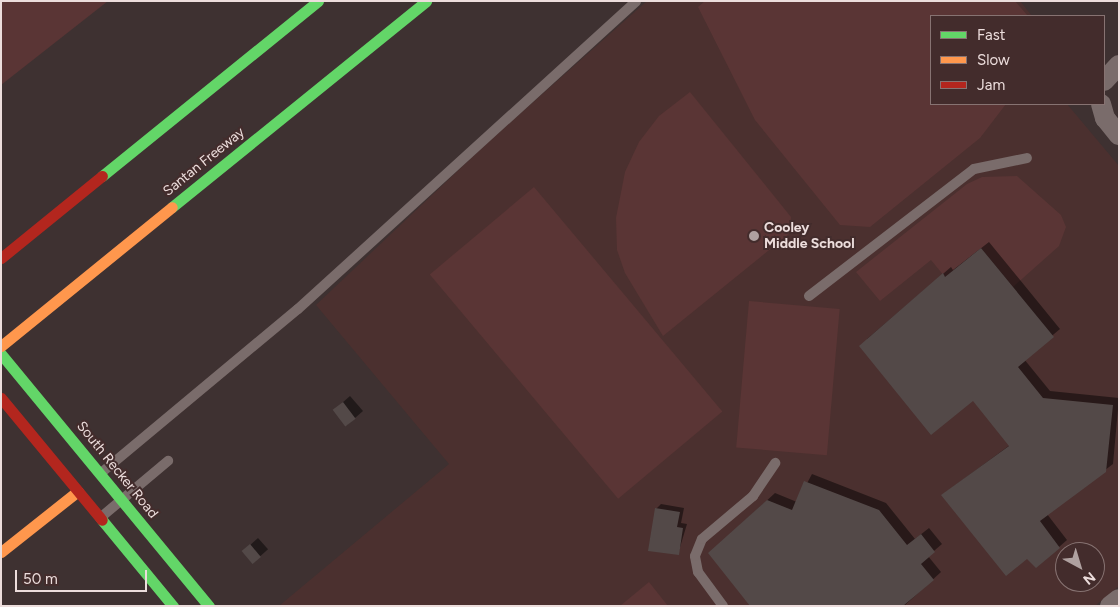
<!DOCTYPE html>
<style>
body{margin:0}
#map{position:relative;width:1120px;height:607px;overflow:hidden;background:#3e3131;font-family:Figtree,sans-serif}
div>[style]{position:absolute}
.built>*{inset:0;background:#4b302f}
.green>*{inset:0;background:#5a3535;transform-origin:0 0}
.shadow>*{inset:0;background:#0007;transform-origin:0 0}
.building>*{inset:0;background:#534948;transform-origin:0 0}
.lane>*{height:10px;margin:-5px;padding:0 5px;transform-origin:5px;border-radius:5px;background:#7a6c6b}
.street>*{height:20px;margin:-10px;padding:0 10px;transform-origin:10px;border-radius:10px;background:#7a6c6b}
.fast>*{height:11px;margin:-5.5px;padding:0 5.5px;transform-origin:5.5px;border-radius:5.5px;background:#63d668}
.slow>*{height:11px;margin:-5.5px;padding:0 5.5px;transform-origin:5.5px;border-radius:5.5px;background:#ff974d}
.jam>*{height:11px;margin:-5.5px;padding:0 5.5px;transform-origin:5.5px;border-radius:5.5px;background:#b3261e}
.dots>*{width:14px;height:14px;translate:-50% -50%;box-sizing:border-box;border:2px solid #432c2c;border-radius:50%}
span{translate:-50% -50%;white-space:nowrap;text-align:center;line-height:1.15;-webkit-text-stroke:4px #432c2c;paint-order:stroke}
.street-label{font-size:14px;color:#ecdddc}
.poi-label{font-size:14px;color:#ecdddc;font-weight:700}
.left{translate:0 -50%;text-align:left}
.frame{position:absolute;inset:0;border:2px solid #ecdddc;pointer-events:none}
.legend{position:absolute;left:930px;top:15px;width:175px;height:90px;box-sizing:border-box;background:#432c2c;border:1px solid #877372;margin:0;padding:6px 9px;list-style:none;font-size:15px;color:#ecdddc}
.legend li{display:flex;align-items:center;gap:10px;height:25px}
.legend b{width:25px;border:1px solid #877372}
.north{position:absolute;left:1055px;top:542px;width:50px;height:50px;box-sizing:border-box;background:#432c2c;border:1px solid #877372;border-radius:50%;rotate:141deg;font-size:14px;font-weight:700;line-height:20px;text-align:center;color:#ecdddc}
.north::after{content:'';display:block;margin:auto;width:18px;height:22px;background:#afa1a0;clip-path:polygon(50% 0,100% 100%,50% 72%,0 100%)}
.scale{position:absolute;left:15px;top:570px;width:132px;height:22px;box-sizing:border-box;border:2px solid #ecdddc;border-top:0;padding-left:6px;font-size:15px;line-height:18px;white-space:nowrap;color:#ecdddc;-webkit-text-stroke:4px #432c2c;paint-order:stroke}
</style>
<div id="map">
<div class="built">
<i style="clip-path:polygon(evenodd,647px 1px,1020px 1px,1032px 16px,931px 16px,931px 104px,1067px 104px,1119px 166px,1119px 586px,1095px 606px,279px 606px,449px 464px,316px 305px,486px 144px,647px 1px,1065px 552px,1095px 552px,1095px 582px,1065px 582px,1065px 552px)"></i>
</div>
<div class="green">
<i style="clip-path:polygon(1px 1px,108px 1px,1px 85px)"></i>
<i style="clip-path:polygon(705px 1px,1015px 1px,1028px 16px,931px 16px,931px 104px,1006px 104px,980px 138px,870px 227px,840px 225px,755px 120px,698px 7px)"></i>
<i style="clip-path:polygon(690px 92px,791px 217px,789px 234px,663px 336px,625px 273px,617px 250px,616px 218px,625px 172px,639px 142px,659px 116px)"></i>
<i style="clip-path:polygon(1017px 176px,1061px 215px,1066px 227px,1059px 246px,1013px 287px,981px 248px,945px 277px,931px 260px,880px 301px,856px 272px,967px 184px,982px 177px)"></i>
<i style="left:534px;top:187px;width:293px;height:136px;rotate:50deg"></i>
<i style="left:749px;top:301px;width:91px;height:147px;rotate:5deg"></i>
<i style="clip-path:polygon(649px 582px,668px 606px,620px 606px)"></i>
</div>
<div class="shadow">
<i style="clip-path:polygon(989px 242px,1060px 329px,1024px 359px,1050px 391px,1119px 398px,1113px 464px,1047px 514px,1067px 540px,1059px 547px,942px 495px,1010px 445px,973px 399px,867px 339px,951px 267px,953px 270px)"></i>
<i style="clip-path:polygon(350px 396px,363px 411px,347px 425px,342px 403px)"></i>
<i style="clip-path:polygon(812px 474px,886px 503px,915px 539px,929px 528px,942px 544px,928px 556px,941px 572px,904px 606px,750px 606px,717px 546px,775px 493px,797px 502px)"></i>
<i style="clip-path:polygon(661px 504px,684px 508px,681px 523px,687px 524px,678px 554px,656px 509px)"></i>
<i style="left:258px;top:538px;width:15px;height:19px;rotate:48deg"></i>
</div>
<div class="building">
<i style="clip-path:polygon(981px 248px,1054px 337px,1018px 367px,1043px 398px,1113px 405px,1106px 472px,1040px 521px,1060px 548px,1036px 568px,1027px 559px,1006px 576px,941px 495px,1009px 446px,973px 401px,931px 435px,859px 346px,943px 273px,945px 277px)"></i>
<i style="left:343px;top:402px;width:21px;height:13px;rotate:53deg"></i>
<i style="clip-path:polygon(804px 481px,879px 510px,907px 545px,921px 534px,935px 552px,921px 564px,934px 580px,903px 606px,750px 606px,708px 553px,767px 500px,792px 510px)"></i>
<i style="clip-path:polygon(655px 508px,680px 512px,677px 527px,683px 528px,679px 555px,648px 551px)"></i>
<i style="left:250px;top:544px;width:17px;height:11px;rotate:50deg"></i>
</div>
<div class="lane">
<i style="left:809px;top:296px;width:208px;rotate:-37.6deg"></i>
<i style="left:974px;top:169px;width:54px;rotate:-11.7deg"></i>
<i style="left:101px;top:473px;width:256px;rotate:-39.8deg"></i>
<i style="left:298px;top:309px;width:457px;rotate:-42.3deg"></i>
<i style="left:100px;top:518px;width:89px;rotate:-40deg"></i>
<i style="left:723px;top:606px;width:42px;rotate:-126.3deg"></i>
<i style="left:698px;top:572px;width:16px;rotate:-101deg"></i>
<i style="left:695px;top:556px;width:18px;rotate:-68deg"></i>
<i style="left:702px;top:539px;width:67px;rotate:-40.1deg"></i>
<i style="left:753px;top:496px;width:40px;rotate:-56deg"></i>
</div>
<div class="street">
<i style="left:1104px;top:81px;width:22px;rotate:-47deg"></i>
<i style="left:1101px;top:104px;width:15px;rotate:74deg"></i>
<i style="left:1105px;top:118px;width:22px;rotate:51deg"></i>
<i style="left:1110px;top:606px;width:11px;rotate:-38deg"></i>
</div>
<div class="fast">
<i style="left:102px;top:176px;width:278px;rotate:-39deg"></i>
<i style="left:172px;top:207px;width:327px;rotate:-39deg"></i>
<i style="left:1px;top:354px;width:327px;rotate:50.5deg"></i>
<i style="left:102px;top:520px;width:112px;rotate:50.5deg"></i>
</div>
<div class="slow">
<i style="left:1px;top:346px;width:220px;rotate:-39.1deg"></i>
<i style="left:1px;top:552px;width:98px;rotate:-38.4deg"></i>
</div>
<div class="jam">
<i style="left:1px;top:258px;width:130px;rotate:-39.1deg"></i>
<i style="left:1px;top:398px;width:158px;rotate:50.4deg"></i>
</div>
<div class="dots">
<i style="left:754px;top:236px;background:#afa1a0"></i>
</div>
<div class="street-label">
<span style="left:204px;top:162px;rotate:-39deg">Santan Freeway</span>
<span style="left:117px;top:470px;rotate:51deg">South Recker Road</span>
</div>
<div class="poi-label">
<span class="left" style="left:764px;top:236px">Cooley<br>Middle School</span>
</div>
<div class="frame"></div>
<ul class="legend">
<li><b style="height:6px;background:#63d668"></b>Fast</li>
<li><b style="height:6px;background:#ff974d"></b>Slow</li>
<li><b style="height:6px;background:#b3261e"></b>Jam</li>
</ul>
<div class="north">N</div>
<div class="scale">50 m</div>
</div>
